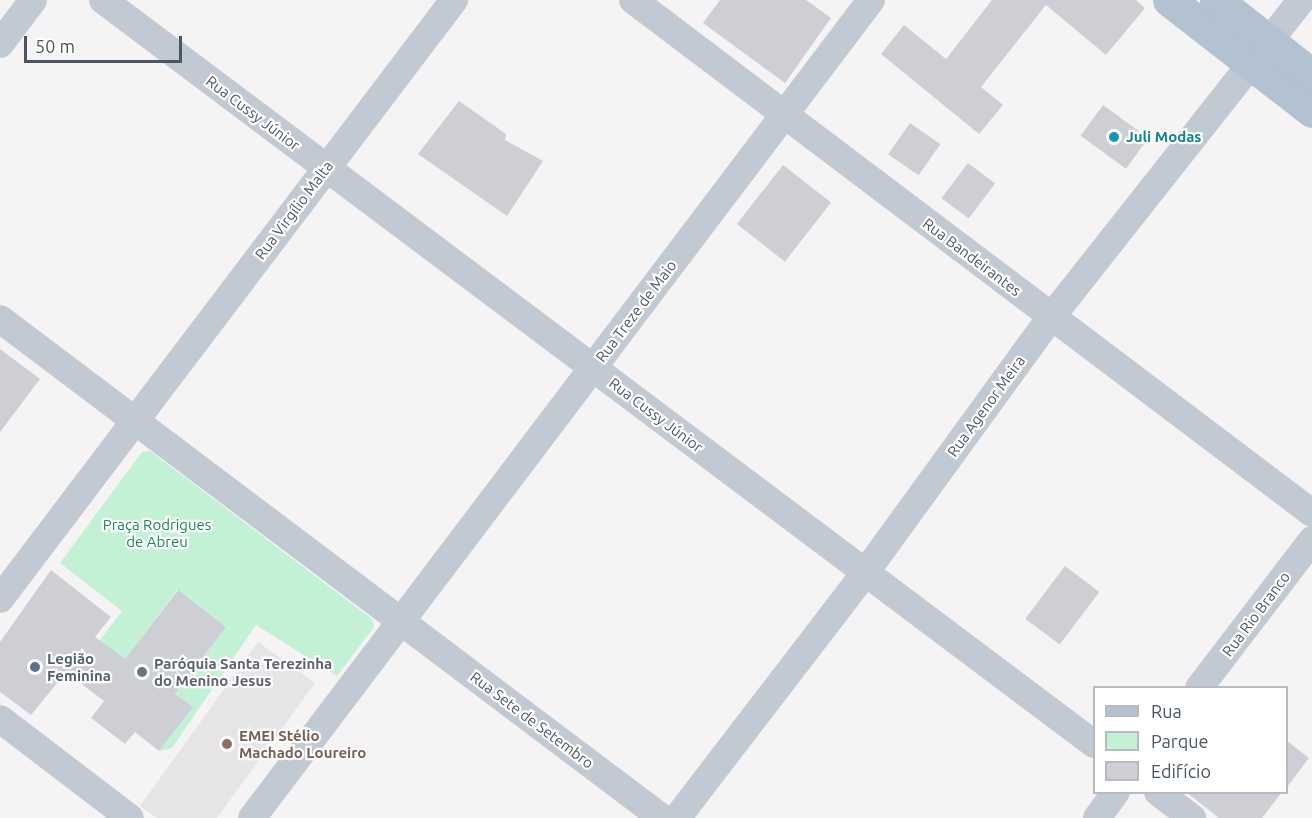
<!DOCTYPE html>
<meta charset="utf-8">
<style>
body{margin:0}
#map{position:relative;width:1312px;height:818px;overflow:hidden;background:#f5f3f3;font-family:Ubuntu,sans-serif}
div>[style]{position:absolute}
.education>*{inset:0;background:#e6e4e5}
.green>*{inset:0;background:#c3f1d5}
.building>*{inset:0;background:#cdcfd5;transform-origin:0 0}
.minor>*{height:28px;margin:-14px;padding:0 14px;transform-origin:14px;border-radius:14px;background:#c1cad2}
.major>*{height:33px;margin:-16.5px;padding:0 16.5px;transform-origin:16.5px;border-radius:16.5px;background:#b3c2d1}
.dots>*{width:16px;height:16px;translate:-50% -50%;box-sizing:border-box;border:3px solid #fff;border-radius:50%}
span{translate:-50% -50%;white-space:nowrap;text-align:center;line-height:1.15;-webkit-text-stroke:4.5px #fff;paint-order:stroke}
.street-label{font-size:15px;color:#4a5661}
.culture-label{font-size:15px;color:#0d838f;font-weight:700}
.left{translate:0 -50%;text-align:left}
.park-label{font-size:15px;color:#17864f}
.service-label{font-size:15px;color:#4e5e75;font-weight:700}
.worship-label{font-size:15px;color:#5b616d;font-weight:700}
.education-label{font-size:15px;color:#785e54;font-weight:700}
.legend{position:absolute;left:1093px;top:686px;width:195px;height:108px;box-sizing:border-box;background:#fff;border:2px solid #b7bbc0;margin:0;padding:8px 10px;list-style:none;font-size:18px;color:#4a5661}
.legend li{display:flex;align-items:center;gap:12px;height:30px}
.legend b{width:30px;border:2px solid #b7bbc0}
.scale{position:absolute;left:24px;top:36px;width:158px;height:27px;box-sizing:border-box;border:3px solid #4a5661;border-top:0;padding-left:8px;font-size:18px;line-height:21px;white-space:nowrap;color:#4a5661;-webkit-text-stroke:4px #fff;paint-order:stroke}
</style>
<div id="map">
<div class="education">
<i style="clip-path:polygon(258px 642px,315px 683px,217px 818px,157px 818px,140px 806px)"></i>
</div>
<div class="green">
<i style="clip-path:polygon(150px 451px,372px 619px,374px 627px,337px 676px,256px 625px,172px 748px,159px 751px,192px 707px,175px 694px,226px 627px,177px 590px,125px 659px,79px 668px,122px 611px,60px 563px,142px 452px)"></i>
</div>
<div class="building">
<i style="clip-path:polygon(720px 0,806px 0,831px 18px,785px 83px,703px 23px)"></i>
<i style="clip-path:polygon(992px 0,1136px 0,1145px 8px,1106px 55px,1046px 5px,981px 87px,1003px 105px,979px 134px,881px 54px,904px 25px,946px 59px)"></i>
<i style="clip-path:polygon(459px 101px,506px 134px,505px 140px,543px 161px,507px 216px,418px 154px)"></i>
<i style="left:1103px;top:105px;width:56px;height:38px;rotate:36deg"></i>
<i style="left:910px;top:123px;width:37px;height:38px;rotate:35deg"></i>
<i style="left:968px;top:163px;width:34px;height:44px;rotate:37deg"></i>
<i style="left:783px;top:165px;width:61px;height:75px;rotate:38deg"></i>
<i style="clip-path:polygon(0 349px,40px 379px,0 432px)"></i>
<i style="left:1065px;top:566px;width:43px;height:66px;rotate:37deg"></i>
<i style="clip-path:polygon(51px 570px,111px 617px,95px 637px,125px 659px,178px 590px,226px 627px,175px 694px,193px 707px,159px 751px,135px 732px,125px 744px,91px 718px,104px 701px,66px 672px,31px 715px,0 692px,0 642px)"></i>
<i style="clip-path:polygon(1287px 741px,1309px 758px,1287px 787px)"></i>
<i style="clip-path:polygon(1186px 792px,1282px 792px,1262px 818px,1219px 818px)"></i>
</div>
<div class="minor">
<i style="left:103px;top:0;width:1239px;rotate:36.9deg"></i>
<i style="left:633px;top:0;width:851px;rotate:37.07deg"></i>
<i style="left:0;top:44px;width:55px;rotate:-53.1deg"></i>
<i style="left:0;top:319px;width:829px;rotate:37.01deg"></i>
<i style="left:0;top:599px;width:752px;rotate:-52.84deg"></i>
<i style="left:1199px;top:688px;width:186px;rotate:-52.6deg"></i>
<i style="left:0;top:719px;width:163px;rotate:37.3deg"></i>
<i style="left:1158px;top:792px;width:43px;rotate:37.4deg"></i>
<i style="left:252px;top:818px;width:1026px;rotate:-52.88deg"></i>
<i style="left:677px;top:818px;width:309px;rotate:-52.5deg"></i>
<i style="left:865px;top:573px;width:318px;rotate:-54deg"></i>
<i style="left:1052px;top:316px;width:403px;rotate:-51.7deg"></i>
<i style="left:1097px;top:818px;width:32px;rotate:-54deg"></i>
</div>
<div class="major">
<i style="left:1169px;top:0;width:181px;rotate:37.8deg"></i>
<i style="left:1216px;top:0;width:122px;rotate:38deg"></i>
</div>
<div class="dots">
<i style="left:1114px;top:137px;background:#0f9aa8"></i>
<i style="left:35px;top:667px;background:#5c6f8a"></i>
<i style="left:142px;top:672px;background:#6b7280"></i>
<i style="left:227px;top:744px;background:#8d6e63"></i>
</div>
<div class="street-label">
<span style="left:253px;top:113px;rotate:37deg">Rua Cussy Júnior</span>
<span style="left:294px;top:210px;rotate:-53deg">Rua Virgílio Malta</span>
<span style="left:972px;top:257px;rotate:37deg">Rua Bandeirantes</span>
<span style="left:636px;top:311px;rotate:-53deg">Rua Treze de Maio</span>
<span style="left:986px;top:406px;rotate:-54deg">Rua Agenor Meira</span>
<span style="left:656px;top:415px;rotate:37deg">Rua Cussy Júnior</span>
<span style="left:1256px;top:614px;rotate:-53deg">Rua Rio Branco</span>
<span style="left:532px;top:720px;rotate:37deg">Rua Sete de Setembro</span>
</div>
<div class="culture-label">
<span class="left" style="left:1126px;top:137px">Juli Modas</span>
</div>
<div class="park-label">
<span style="left:157px;top:533px">Praça Rodrigues<br>de Abreu</span>
</div>
<div class="service-label">
<span class="left" style="left:47px;top:667px">Legião<br>Feminina</span>
</div>
<div class="worship-label">
<span class="left" style="left:154px;top:672px">Paróquia Santa Terezinha<br>do Menino Jesus</span>
</div>
<div class="education-label">
<span class="left" style="left:239px;top:744px">EMEI Stélio<br>Machado Loureiro</span>
</div>
<ul class="legend">
<li><b style="height:8px;background:#b3c2d1"></b>Rua</li>
<li><b style="height:16px;background:#c3f1d5"></b>Parque</li>
<li><b style="height:16px;background:#cdcfd5"></b>Edifício</li>
</ul>
<div class="scale">50 m</div>
</div>
